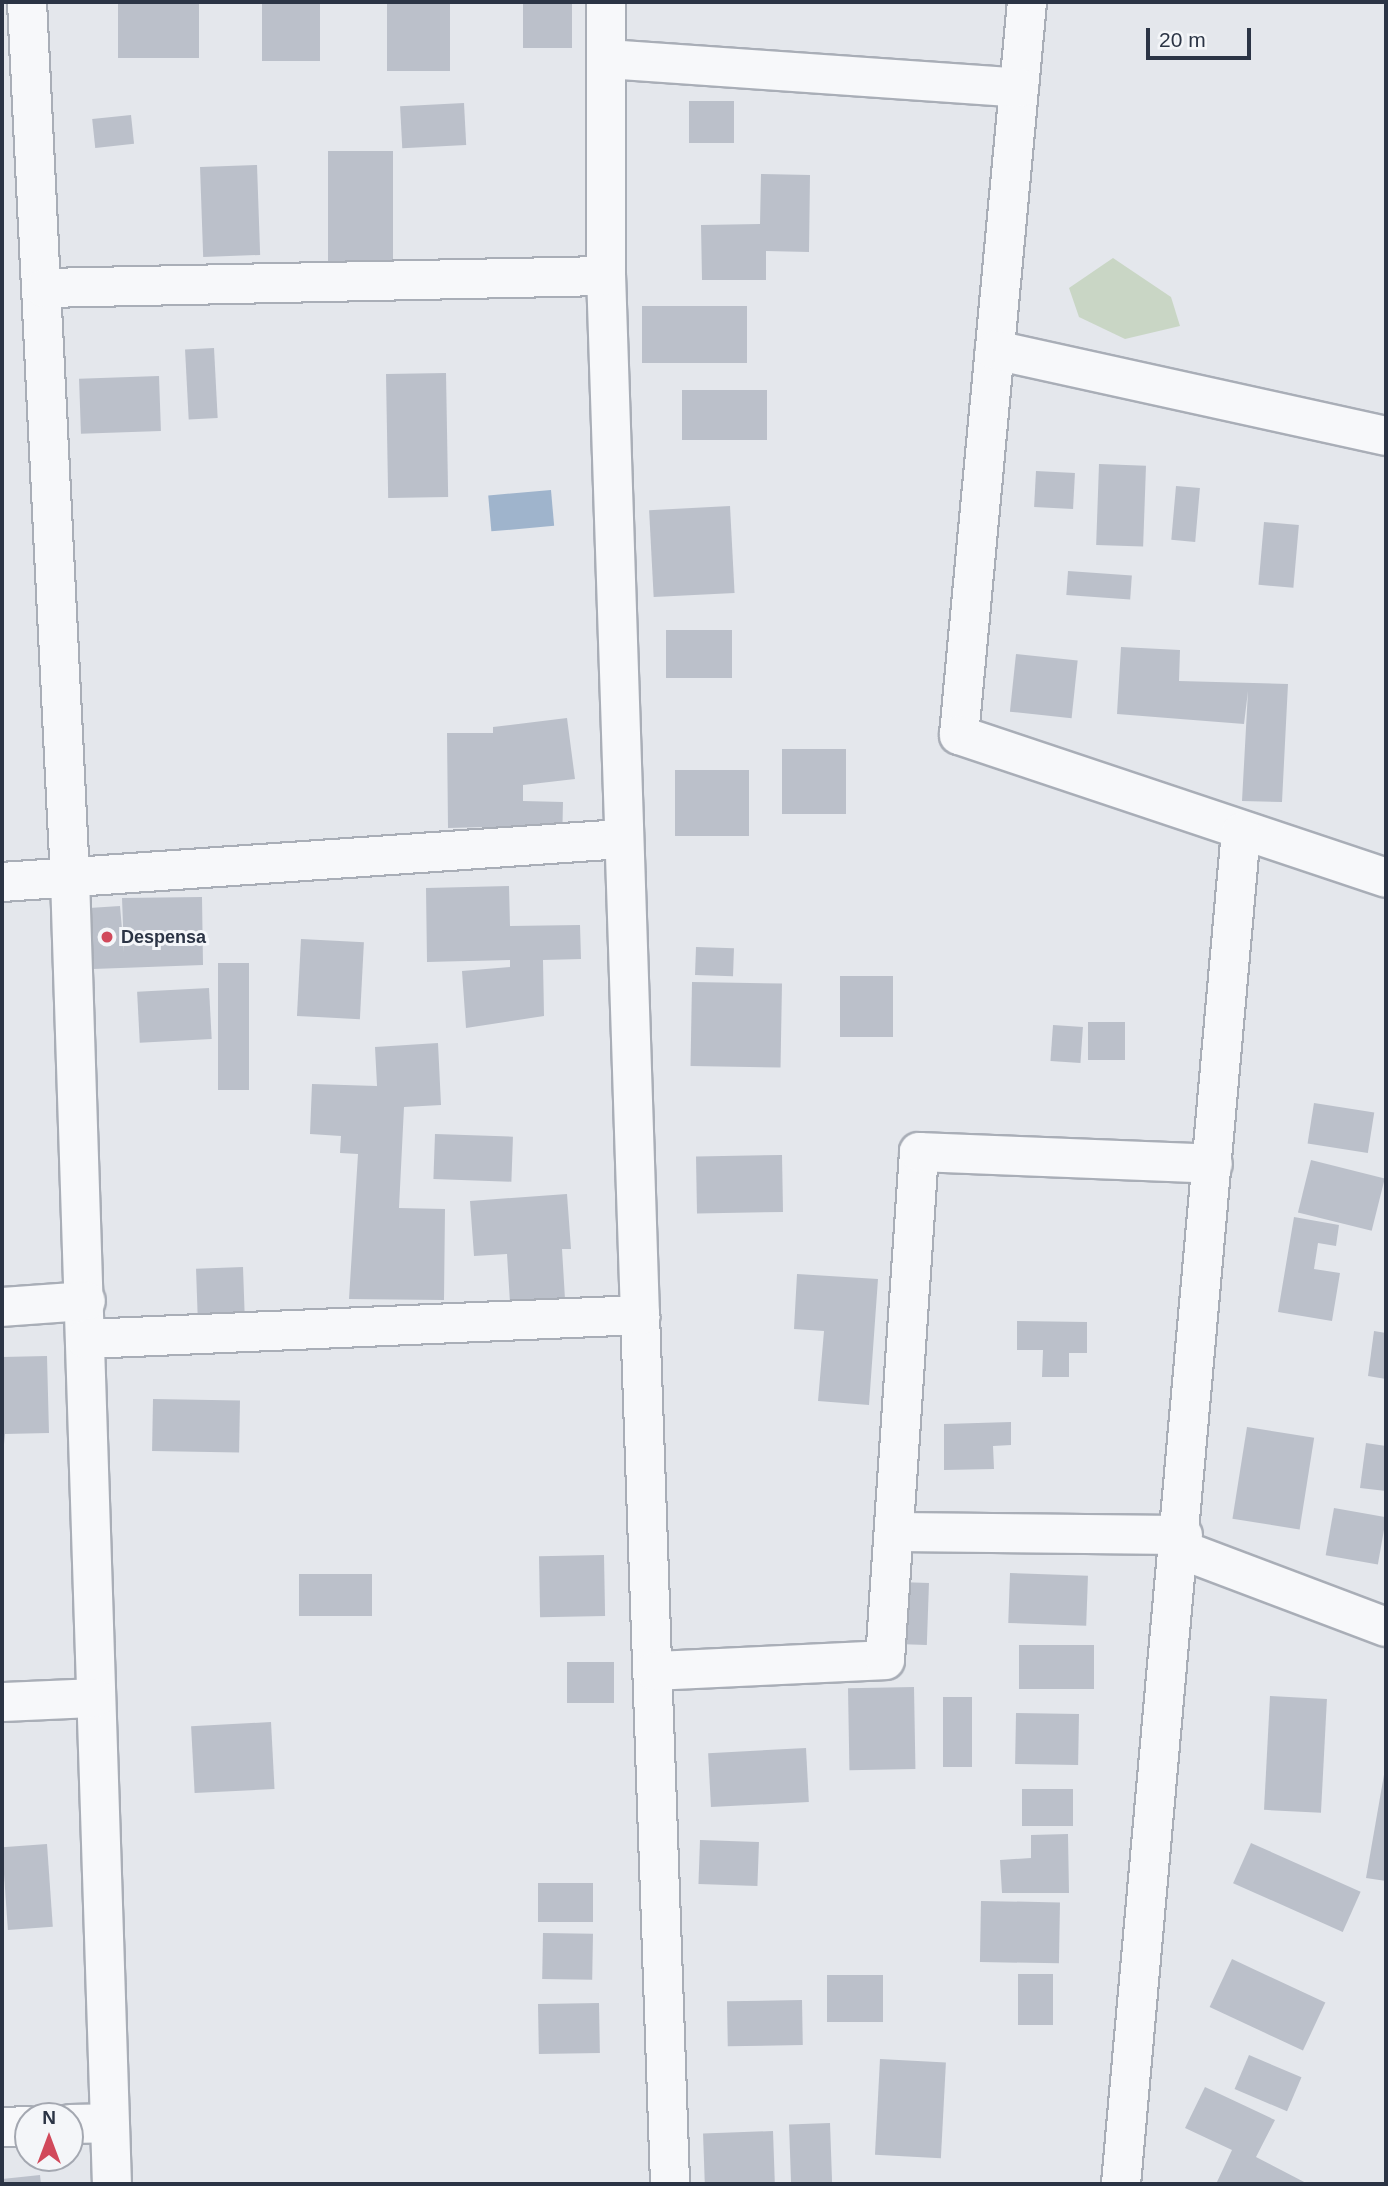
<!DOCTYPE html>
<style>
body{margin:0}
#map{position:relative;width:1388px;height:2186px;overflow:hidden;background:#e4e7ec;font-family:Arial,sans-serif}
div>[style]{position:absolute}
.green>*{inset:0;background:#c9d6c5}
.water>*{inset:0;background:#9fb4cc;transform-origin:0 0}
.building>*{inset:0;background:#bbc0ca;transform-origin:0 0}
.roads{filter:drop-shadow(2px 0 #a9aeb7) drop-shadow(-2px 0 #a9aeb7) drop-shadow(0 2px #a9aeb7) drop-shadow(0 -2px #a9aeb7)}
.minor>*{height:38px;margin:-19px;padding:0 19px;transform-origin:19px;border-radius:19px;background:#f7f8fa}
.dots>*{width:19px;height:19px;translate:-50% -50%;box-sizing:border-box;border:4px solid #f4f6f9;border-radius:50%}
span{translate:-50% -50%;white-space:nowrap;text-align:center;line-height:1.15;-webkit-text-stroke:6px #f4f6f9;paint-order:stroke}
.poi-label{font-size:18px;color:#2b3445;font-weight:700}
.left{translate:0 -50%;text-align:left}
.frame{position:absolute;inset:0;border:4px solid #2b3445;pointer-events:none}
.north{position:absolute;left:14px;top:2102px;width:70px;height:70px;box-sizing:border-box;background:#f4f6f9;border:2px solid #a4a8b1;border-radius:50%;rotate:0deg;font-size:19px;font-weight:700;line-height:28px;text-align:center;color:#2b3445}
.north::after{content:'';display:block;margin:auto;width:24px;height:32px;background:#d1495b;clip-path:polygon(50% 0,100% 100%,50% 72%,0 100%)}
.scale{position:absolute;left:1146px;top:28px;width:105px;height:32px;box-sizing:border-box;border:4px solid #2b3445;border-top:0;padding-left:9px;font-size:21px;line-height:24px;white-space:nowrap;color:#2b3445;-webkit-text-stroke:5px #f4f6f9;paint-order:stroke}
</style>
<div id="map">
<div class="green">
<i style="clip-path:polygon(1113px 258px,1171px 297px,1180px 326px,1125px 339px,1079px 317px,1069px 288px)"></i>
</div>
<div class="water">
<i style="left:551px;top:490px;width:36px;height:63px;rotate:85deg"></i>
</div>
<div class="building">
<i style="left:118px;top:2px;width:81px;height:56px"></i>
<i style="left:262px;top:2px;width:58px;height:59px"></i>
<i style="left:387px;top:2px;width:63px;height:69px"></i>
<i style="left:523px;top:2px;width:49px;height:46px"></i>
<i style="left:689px;top:101px;width:45px;height:42px"></i>
<i style="left:464px;top:103px;width:42px;height:64px;rotate:87deg"></i>
<i style="left:131px;top:115px;width:29px;height:39px;rotate:84deg"></i>
<i style="left:328px;top:151px;width:65px;height:112px"></i>
<i style="left:257px;top:165px;width:90px;height:57px;rotate:88deg"></i>
<i style="clip-path:polygon(761px 174px,810px 175px,809px 252px,766px 251px,766px 280px,702px 280px,701px 225px,760px 224px)"></i>
<i style="left:747px;top:306px;width:57px;height:105px;rotate:90deg"></i>
<i style="left:214px;top:348px;width:70px;height:29px;rotate:87deg"></i>
<i style="left:446px;top:373px;width:124px;height:60px;rotate:89deg"></i>
<i style="left:159px;top:376px;width:55px;height:80px;rotate:88deg"></i>
<i style="left:767px;top:390px;width:50px;height:85px;rotate:90deg"></i>
<i style="left:1099px;top:464px;width:47px;height:81px;rotate:2deg"></i>
<i style="left:1036px;top:471px;width:39px;height:36px;rotate:3deg"></i>
<i style="left:1176px;top:486px;width:24px;height:54px;rotate:5deg"></i>
<i style="left:730px;top:506px;width:87px;height:81px;rotate:87deg"></i>
<i style="left:1264px;top:522px;width:35px;height:63px;rotate:5deg"></i>
<i style="left:1068px;top:571px;width:64px;height:24px;rotate:4deg"></i>
<i style="left:666px;top:630px;width:66px;height:48px"></i>
<i style="clip-path:polygon(1121px 647px,1180px 650px,1179px 681px,1288px 684px,1282px 802px,1242px 801px,1248px 691px,1244px 724px,1117px 714px)"></i>
<i style="left:1016px;top:654px;width:62px;height:58px;rotate:6deg"></i>
<i style="clip-path:polygon(567px 718px,575px 779px,523px 785px,523px 801px,563px 802px,562px 846px,486px 845px,486px 827px,448px 828px,447px 733px,493px 733px,493px 727px)"></i>
<i style="left:782px;top:749px;width:64px;height:65px"></i>
<i style="left:749px;top:770px;width:66px;height:74px;rotate:90deg"></i>
<i style="clip-path:polygon(509px 886px,510px 926px,580px 925px,581px 959px,543px 960px,544px 1016px,466px 1028px,462px 971px,510px 967px,510px 960px,427px 962px,426px 888px)"></i>
<i style="clip-path:polygon(202px 897px,203px 965px,93px 969px,89px 908px,120px 906px,124px 952px,122px 898px)"></i>
<i style="left:301px;top:939px;width:63px;height:77px;rotate:3deg"></i>
<i style="left:696px;top:947px;width:38px;height:28px;rotate:2deg"></i>
<i style="left:218px;top:963px;width:31px;height:127px"></i>
<i style="left:840px;top:976px;width:53px;height:61px"></i>
<i style="left:692px;top:982px;width:90px;height:84px;rotate:1deg"></i>
<i style="left:209px;top:988px;width:51px;height:72px;rotate:87deg"></i>
<i style="left:1088px;top:1022px;width:37px;height:38px"></i>
<i style="left:1053px;top:1025px;width:30px;height:36px;rotate:4deg"></i>
<i style="clip-path:polygon(438px 1043px,441px 1105px,404px 1107px,399px 1208px,445px 1209px,444px 1300px,349px 1299px,358px 1154px,340px 1153px,341px 1136px,310px 1134px,312px 1084px,377px 1086px,375px 1047px)"></i>
<i style="left:1314px;top:1103px;width:61px;height:41px;rotate:9deg"></i>
<i style="left:435px;top:1134px;width:78px;height:45px;rotate:2deg"></i>
<i style="left:782px;top:1155px;width:57px;height:86px;rotate:89deg"></i>
<i style="left:1311px;top:1160px;width:76px;height:54px;rotate:14deg"></i>
<i style="clip-path:polygon(567px 1194px,571px 1249px,562px 1249px,565px 1299px,510px 1303px,507px 1254px,474px 1256px,470px 1201px)"></i>
<i style="clip-path:polygon(1294px 1217px,1339px 1225px,1336px 1246px,1318px 1243px,1314px 1269px,1340px 1273px,1332px 1321px,1278px 1312px)"></i>
<i style="left:243px;top:1267px;width:54px;height:47px;rotate:88deg"></i>
<i style="clip-path:polygon(797px 1274px,878px 1279px,869px 1405px,818px 1401px,824px 1331px,794px 1329px)"></i>
<i style="clip-path:polygon(1017px 1321px,1087px 1322px,1087px 1353px,1069px 1353px,1069px 1377px,1042px 1377px,1043px 1350px,1017px 1350px)"></i>
<i style="clip-path:polygon(1374px 1331px,1386px 1333px,1386px 1379px,1368px 1376px)"></i>
<i style="clip-path:polygon(47px 1356px,49px 1433px,5px 1434px,2px 1465px,2px 1357px)"></i>
<i style="left:153px;top:1399px;width:87px;height:52px;rotate:1deg"></i>
<i style="clip-path:polygon(1011px 1422px,1011px 1445px,993px 1446px,994px 1469px,944px 1470px,944px 1424px)"></i>
<i style="left:1247px;top:1427px;width:68px;height:93px;rotate:9deg"></i>
<i style="clip-path:polygon(1366px 1443px,1386px 1446px,1386px 1491px,1360px 1488px)"></i>
<i style="left:1334px;top:1508px;width:53px;height:48px;rotate:10deg"></i>
<i style="left:604px;top:1555px;width:61px;height:65px;rotate:89deg"></i>
<i style="left:1010px;top:1573px;width:78px;height:50px;rotate:2deg"></i>
<i style="left:372px;top:1574px;width:42px;height:73px;rotate:90deg"></i>
<i style="left:899px;top:1582px;width:30px;height:62px;rotate:2deg"></i>
<i style="left:1094px;top:1645px;width:44px;height:75px;rotate:90deg"></i>
<i style="left:567px;top:1662px;width:47px;height:41px"></i>
<i style="left:914px;top:1687px;width:82px;height:66px;rotate:89deg"></i>
<i style="left:1270px;top:1696px;width:57px;height:114px;rotate:3deg"></i>
<i style="left:943px;top:1697px;width:29px;height:70px"></i>
<i style="left:1016px;top:1713px;width:63px;height:51px;rotate:1deg"></i>
<i style="left:271px;top:1722px;width:67px;height:80px;rotate:87deg"></i>
<i style="left:806px;top:1748px;width:54px;height:98px;rotate:87deg"></i>
<i style="clip-path:polygon(1385px 1769px,1386px 1769px,1386px 1881px,1366px 1878px)"></i>
<i style="left:1022px;top:1789px;width:51px;height:37px"></i>
<i style="clip-path:polygon(1068px 1834px,1069px 1893px,1002px 1893px,1000px 1860px,1031px 1858px,1031px 1835px)"></i>
<i style="left:700px;top:1840px;width:59px;height:44px;rotate:2deg"></i>
<i style="left:1251px;top:1843px;width:120px;height:44px;rotate:24deg"></i>
<i style="left:47px;top:1844px;width:83px;height:45px;rotate:86deg"></i>
<i style="left:538px;top:1883px;width:55px;height:39px"></i>
<i style="left:981px;top:1901px;width:79px;height:61px;rotate:1deg"></i>
<i style="left:543px;top:1933px;width:50px;height:46px;rotate:1deg"></i>
<i style="left:1232px;top:1959px;width:103px;height:53px;rotate:25deg"></i>
<i style="left:1018px;top:1974px;width:35px;height:51px"></i>
<i style="left:827px;top:1975px;width:56px;height:47px"></i>
<i style="left:802px;top:2000px;width:45px;height:75px;rotate:89deg"></i>
<i style="left:599px;top:2003px;width:50px;height:61px;rotate:89deg"></i>
<i style="left:1249px;top:2055px;width:57px;height:37px;rotate:23deg"></i>
<i style="left:880px;top:2059px;width:66px;height:96px;rotate:3deg"></i>
<i style="clip-path:polygon(1205px 2087px,1275px 2120px,1256px 2157px,1308px 2184px,1216px 2184px,1232px 2150px,1185px 2128px)"></i>
<i style="left:830px;top:2123px;width:61px;height:41px;rotate:88deg"></i>
<i style="left:773px;top:2131px;width:53px;height:70px;rotate:88deg"></i>
<i style="left:40px;top:2175px;width:9px;height:38px;rotate:84deg"></i>
</div>
<div class="roads">
<div class="minor">
<i style="left:27px;top:2px;width:877px;rotate:87.19deg"></i>
<i style="left:70px;top:878px;width:1307px;rotate:88.16deg"></i>
<i style="left:1027px;top:2px;width:736px;rotate:95.3deg"></i>
<i style="left:959px;top:735px;width:450px;rotate:18.5deg"></i>
<i style="left:608px;top:59px;width:412px;rotate:4deg"></i>
<i style="left:45px;top:288px;width:561px;rotate:-1.23deg"></i>
<i style="left:995px;top:350px;width:400px;rotate:12.4deg"></i>
<i style="left:2px;top:882px;width:621px;rotate:-3.97deg"></i>
<i style="left:2px;top:1307px;width:84px;rotate:-4.1deg"></i>
<i style="left:640px;top:1315px;width:870px;rotate:88.02deg"></i>
<i style="left:86px;top:1339px;width:555px;rotate:-2.48deg"></i>
<i style="left:640px;top:1315px;width:1040px;rotate:-91.87deg"></i>
<i style="left:606px;top:276px;width:274px;rotate:-90deg"></i>
<i style="left:894px;top:1532px;width:289px;rotate:0.6deg"></i>
<i style="left:1182px;top:1550px;width:218px;rotate:20.7deg"></i>
<i style="left:655px;top:1671px;width:230px;rotate:-2.7deg"></i>
<i style="left:885px;top:1660px;width:509px;rotate:-86.17deg"></i>
<i style="left:919px;top:1152px;width:294px;rotate:2.3deg"></i>
<i style="left:2px;top:1702px;width:93px;rotate:-2.5deg"></i>
<i style="left:70px;top:2124px;width:39px;rotate:-1deg"></i>
<i style="left:2px;top:2127px;width:26px;rotate:-2deg"></i>
<i style="left:1121px;top:2184px;width:1357px;rotate:-84.93deg"></i>
</div>
</div>
<div class="dots">
<i style="left:107px;top:937px;background:#d1495b"></i>
</div>
<div class="poi-label">
<span class="left" style="left:121px;top:937px">Despensa</span>
</div>
<div class="frame"></div>
<div class="north">N</div>
<div class="scale">20 m</div>
</div>
